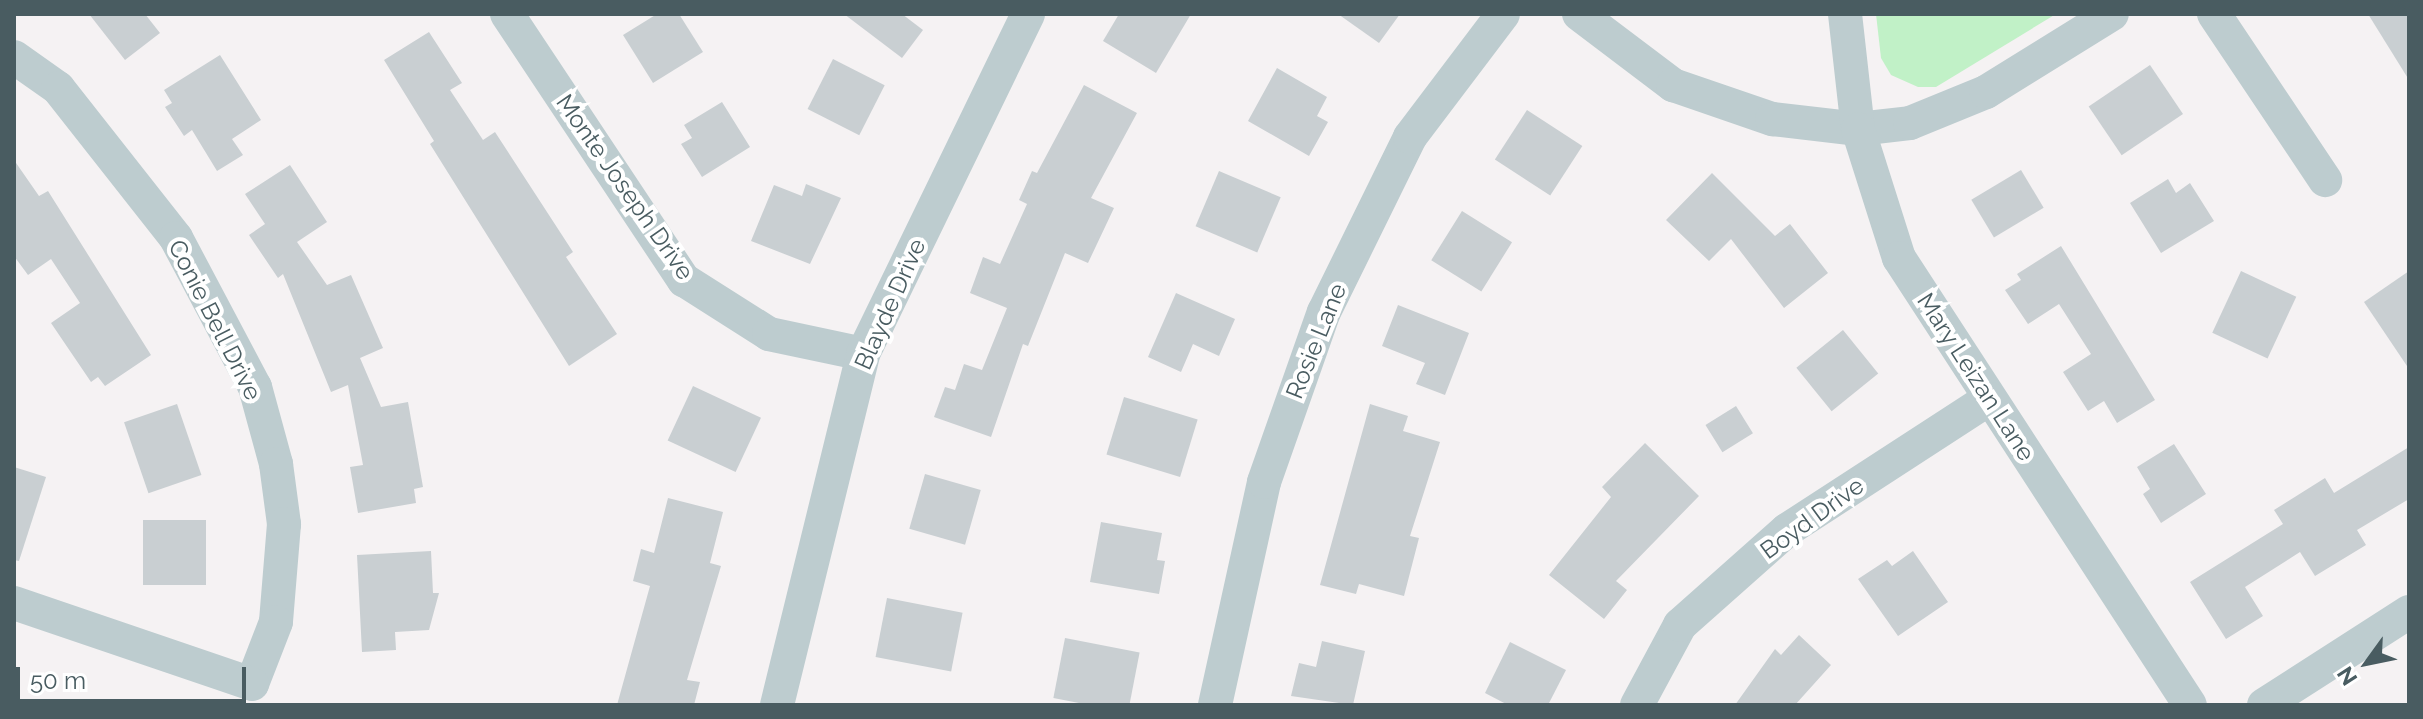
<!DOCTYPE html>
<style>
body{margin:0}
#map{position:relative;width:2423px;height:719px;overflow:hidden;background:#f5f2f3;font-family:Raleway,sans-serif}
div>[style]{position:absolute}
.green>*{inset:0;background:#c1f1c7}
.building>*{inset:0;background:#c9cfd2;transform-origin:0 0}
.minor>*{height:34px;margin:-17px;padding:0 17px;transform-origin:17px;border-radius:17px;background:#bdcccf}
span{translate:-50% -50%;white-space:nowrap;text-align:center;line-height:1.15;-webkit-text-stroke:8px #fff;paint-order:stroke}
.street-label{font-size:24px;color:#495c61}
.frame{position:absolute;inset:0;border:16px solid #495c61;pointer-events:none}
.north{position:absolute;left:2327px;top:623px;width:80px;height:80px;-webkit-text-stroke:6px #fff;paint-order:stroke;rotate:237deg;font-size:22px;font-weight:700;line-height:32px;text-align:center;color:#495c61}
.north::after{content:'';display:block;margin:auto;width:28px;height:36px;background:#495c61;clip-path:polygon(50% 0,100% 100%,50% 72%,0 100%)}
.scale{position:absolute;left:16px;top:667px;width:230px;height:36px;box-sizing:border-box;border:4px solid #495c61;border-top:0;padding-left:10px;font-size:24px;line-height:28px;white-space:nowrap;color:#495c61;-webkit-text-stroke:6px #fff;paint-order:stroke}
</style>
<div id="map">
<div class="green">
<i style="clip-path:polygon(1876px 14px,2056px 14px,1936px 87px,1918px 87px,1891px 75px,1881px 58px)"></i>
</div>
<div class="building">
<i style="clip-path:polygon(89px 14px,145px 14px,160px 33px,125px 60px)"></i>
<i style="clip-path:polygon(657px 14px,679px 14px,703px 52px,653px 83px,623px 35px)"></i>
<i style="clip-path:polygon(844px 14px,902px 14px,923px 30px,902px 58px)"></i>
<i style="clip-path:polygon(1119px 14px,1191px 14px,1156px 73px,1103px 41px)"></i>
<i style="clip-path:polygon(1338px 14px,1400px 14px,1379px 43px)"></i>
<i style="clip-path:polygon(2368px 14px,2409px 14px,2409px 80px)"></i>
<i style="clip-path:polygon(429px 32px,462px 83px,450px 90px,483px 140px,495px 132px,573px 252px,566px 257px,617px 334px,569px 366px,430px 144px,434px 141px,384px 60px)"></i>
<i style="clip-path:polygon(220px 55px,261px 120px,232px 139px,243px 155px,217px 171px,192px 130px,184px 136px,165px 107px,172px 103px,164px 90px)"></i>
<i style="left:833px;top:59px;width:58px;height:56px;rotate:27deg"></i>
<i style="left:2150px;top:65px;width:59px;height:74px;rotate:56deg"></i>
<i style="clip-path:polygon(1277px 68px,1327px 97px,1317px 116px,1328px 122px,1309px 156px,1248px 121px)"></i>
<i style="clip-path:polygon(1084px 85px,1137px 113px,1091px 198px,1114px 208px,1088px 263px,1065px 253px,1028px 346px,1023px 344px,991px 437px,934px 417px,945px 387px,955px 390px,964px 364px,982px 370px,1007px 308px,970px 293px,983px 257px,1000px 264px,1027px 204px,1019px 200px,1032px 171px,1037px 173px)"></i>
<i style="clip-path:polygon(722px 102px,750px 147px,702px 177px,681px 144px,692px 138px,684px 125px)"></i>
<i style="left:1527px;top:110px;width:66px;height:59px;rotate:33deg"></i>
<i style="clip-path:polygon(14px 160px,39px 196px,48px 191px,151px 355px,105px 386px,98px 377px,91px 382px,51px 323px,80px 303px,51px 259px,28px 275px,14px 256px)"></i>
<i style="clip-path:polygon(290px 165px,327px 222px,297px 242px,327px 285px,351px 275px,383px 348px,360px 358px,381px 407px,408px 402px,423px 487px,414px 489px,416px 503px,358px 513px,350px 467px,363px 465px,348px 385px,331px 392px,283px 274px,278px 278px,249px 235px,265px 224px,245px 194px)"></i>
<i style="left:2021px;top:170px;width:44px;height:58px;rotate:59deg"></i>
<i style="left:1219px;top:171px;width:67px;height:60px;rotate:23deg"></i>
<i style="clip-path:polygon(1712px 173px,1775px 236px,1790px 224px,1828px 273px,1784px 308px,1731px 239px,1709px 261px,1666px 220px)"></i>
<i style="clip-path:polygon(2168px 179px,2176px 193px,2190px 183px,2214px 221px,2161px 253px,2130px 203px)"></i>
<i style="clip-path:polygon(806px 184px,841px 198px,810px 264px,751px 241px,774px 185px,802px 196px)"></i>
<i style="left:1462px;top:211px;width:59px;height:58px;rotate:32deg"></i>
<i style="clip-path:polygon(2061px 246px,2155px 400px,2117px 423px,2104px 401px,2088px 411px,2063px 372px,2091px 354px,2059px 304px,2028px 324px,2005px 290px,2021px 280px,2017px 274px)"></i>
<i style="left:2241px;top:271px;width:61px;height:68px;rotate:25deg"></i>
<i style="clip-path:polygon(2409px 271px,2409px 369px,2364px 302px)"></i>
<i style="clip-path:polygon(1176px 293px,1235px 319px,1219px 356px,1193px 344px,1181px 372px,1148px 357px)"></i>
<i style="clip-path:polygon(1398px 305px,1469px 333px,1445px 395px,1416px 384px,1425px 363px,1382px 346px)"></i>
<i style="left:1843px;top:330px;width:56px;height:60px;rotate:51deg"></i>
<i style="left:693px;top:386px;width:75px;height:60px;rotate:25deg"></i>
<i style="left:1124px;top:397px;width:77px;height:60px;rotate:17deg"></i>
<i style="left:177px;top:404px;width:75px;height:56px;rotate:71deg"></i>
<i style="clip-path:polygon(1370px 404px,1408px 416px,1403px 431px,1440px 442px,1410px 536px,1419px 538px,1404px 596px,1359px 584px,1356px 594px,1320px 585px)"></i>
<i style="left:1736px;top:406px;width:32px;height:36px;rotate:58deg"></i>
<i style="clip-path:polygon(1645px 443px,1699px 496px,1616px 581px,1627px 590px,1604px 619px,1549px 575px,1611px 497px,1602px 487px)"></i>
<i style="clip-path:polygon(2174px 444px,2206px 494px,2161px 523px,2143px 494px,2150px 489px,2137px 467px)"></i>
<i style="clip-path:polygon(2409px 447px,2409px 499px,2357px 530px,2366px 545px,2315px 576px,2300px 552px,2245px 587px,2263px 616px,2226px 639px,2190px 582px,2283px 524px,2274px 510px,2325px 478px,2334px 493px)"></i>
<i style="clip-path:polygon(14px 467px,46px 477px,19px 561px,14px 560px)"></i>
<i style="left:925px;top:474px;width:58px;height:57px;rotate:16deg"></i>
<i style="clip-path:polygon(668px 498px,723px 512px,710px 563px,721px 566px,687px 680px,700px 682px,694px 705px,617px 705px,650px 586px,633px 581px,641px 549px,654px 553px)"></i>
<i style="left:143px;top:520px;width:63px;height:65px"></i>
<i style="clip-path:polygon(1101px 522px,1162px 533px,1157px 560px,1165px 561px,1159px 594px,1090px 582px)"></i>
<i style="clip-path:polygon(431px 551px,433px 593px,439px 593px,429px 630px,395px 632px,396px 650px,362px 652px,357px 555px)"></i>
<i style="clip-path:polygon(1913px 551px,1948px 602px,1898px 636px,1858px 579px,1887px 560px,1892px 566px)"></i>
<i style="left:887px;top:598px;width:77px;height:60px;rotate:11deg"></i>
<i style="clip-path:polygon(1799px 635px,1831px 665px,1795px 705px,1735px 705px,1775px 649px,1781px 655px)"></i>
<i style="left:1065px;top:638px;width:76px;height:61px;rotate:11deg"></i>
<i style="clip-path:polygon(1322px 641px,1365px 651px,1353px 705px,1291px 696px,1299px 663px,1316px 667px)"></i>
<i style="clip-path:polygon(1510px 642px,1566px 670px,1548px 705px,1508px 705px,1485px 693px)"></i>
</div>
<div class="minor">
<i style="left:507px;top:14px;width:320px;rotate:56.4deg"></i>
<i style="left:684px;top:280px;width:101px;rotate:32.4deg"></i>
<i style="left:769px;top:334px;width:96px;rotate:12deg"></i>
<i style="left:1579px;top:14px;width:118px;rotate:37.1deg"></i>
<i style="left:1673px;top:85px;width:105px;rotate:19deg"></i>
<i style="left:1772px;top:119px;width:87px;rotate:6.6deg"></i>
<i style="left:1858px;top:129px;width:52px;rotate:-6.6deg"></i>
<i style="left:1910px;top:123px;width:82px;rotate:-22.2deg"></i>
<i style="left:1986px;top:92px;width:148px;rotate:-31.8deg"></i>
<i style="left:1845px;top:14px;width:116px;rotate:83.6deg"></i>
<i style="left:1858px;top:129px;width:135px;rotate:72.4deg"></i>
<i style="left:1899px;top:258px;width:533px;rotate:56.94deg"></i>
<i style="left:2214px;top:14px;width:200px;rotate:56.2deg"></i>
<i style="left:14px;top:57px;width:54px;rotate:35.2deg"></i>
<i style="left:58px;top:88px;width:191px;rotate:51.8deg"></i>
<i style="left:176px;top:238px;width:169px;rotate:62.1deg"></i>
<i style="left:255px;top:387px;width:80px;rotate:74.7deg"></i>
<i style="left:276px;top:464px;width:61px;rotate:82.4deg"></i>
<i style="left:284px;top:524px;width:98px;rotate:94.7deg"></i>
<i style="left:276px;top:622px;width:66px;rotate:111.2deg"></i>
<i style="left:252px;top:684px;width:251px;rotate:-161.2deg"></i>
<i style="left:777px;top:705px;width:361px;rotate:-76.2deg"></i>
<i style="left:863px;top:354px;width:378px;rotate:-64.1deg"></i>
<i style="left:1215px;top:705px;width:228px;rotate:-77.6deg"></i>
<i style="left:1264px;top:482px;width:180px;rotate:-70.6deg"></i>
<i style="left:1324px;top:312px;width:195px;rotate:-63.8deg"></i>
<i style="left:1410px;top:137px;width:154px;rotate:-52.9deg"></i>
<i style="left:1637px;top:705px;width:91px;rotate:-61.7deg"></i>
<i style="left:1680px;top:625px;width:143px;rotate:-41.6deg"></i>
<i style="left:1787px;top:530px;width:241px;rotate:-33deg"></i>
<i style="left:2264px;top:705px;width:172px;rotate:-32.7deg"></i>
</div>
<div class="street-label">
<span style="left:625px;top:187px;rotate:55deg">Monte Joseph Drive</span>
<span style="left:890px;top:304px;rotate:-66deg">Blayde Drive</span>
<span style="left:215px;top:320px;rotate:63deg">Conie Bell Drive</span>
<span style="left:1316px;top:341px;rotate:-68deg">Rosie Lane</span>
<span style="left:1976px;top:377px;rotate:57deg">Mary Leizan Lane</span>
<span style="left:1812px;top:518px;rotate:-36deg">Boyd Drive</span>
</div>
<div class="frame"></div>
<div class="north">N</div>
<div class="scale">50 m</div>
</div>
